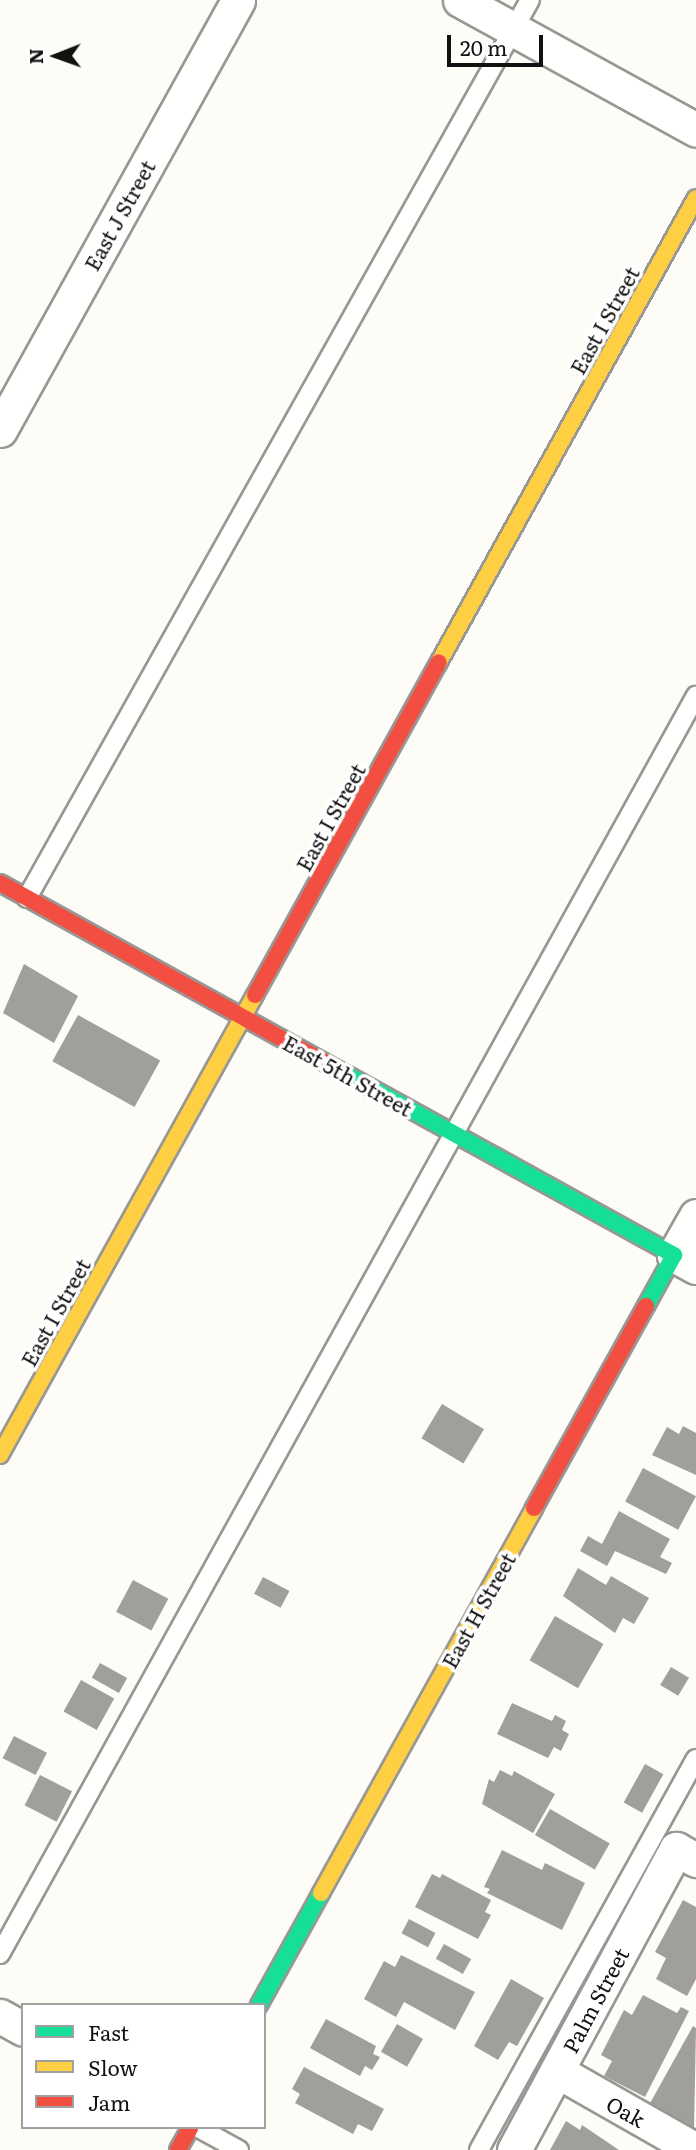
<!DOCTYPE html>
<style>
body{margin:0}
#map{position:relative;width:696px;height:2150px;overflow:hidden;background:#fdfcf7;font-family:Literata,serif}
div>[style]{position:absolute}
.building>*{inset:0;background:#a19f9c;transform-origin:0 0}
.roads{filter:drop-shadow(2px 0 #979795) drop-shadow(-2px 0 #979795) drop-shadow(0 2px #979795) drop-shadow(0 -2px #979795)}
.lane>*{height:18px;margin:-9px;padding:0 9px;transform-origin:9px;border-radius:9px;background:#fffffe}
.street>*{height:33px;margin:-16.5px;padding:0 16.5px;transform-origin:16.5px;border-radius:16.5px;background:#fffffe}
.fast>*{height:16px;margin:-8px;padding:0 8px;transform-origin:8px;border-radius:8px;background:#16e098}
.slow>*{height:16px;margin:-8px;padding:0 8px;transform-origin:8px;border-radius:8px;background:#ffcf43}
.jam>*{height:16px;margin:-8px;padding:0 8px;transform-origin:8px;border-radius:8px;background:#f24e42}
span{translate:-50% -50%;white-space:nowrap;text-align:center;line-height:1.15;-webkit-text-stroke:7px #fff;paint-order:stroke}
.street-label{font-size:21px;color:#111}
.legend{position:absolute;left:21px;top:2003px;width:245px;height:126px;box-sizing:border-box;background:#fff;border:2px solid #a0a0a0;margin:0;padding:9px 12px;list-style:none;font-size:21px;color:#111}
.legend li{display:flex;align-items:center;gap:14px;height:35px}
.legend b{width:35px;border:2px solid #a0a0a0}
.north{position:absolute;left:21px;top:21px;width:70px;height:70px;-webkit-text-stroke:5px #fff;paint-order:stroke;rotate:269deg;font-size:19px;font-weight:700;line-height:28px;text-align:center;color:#111}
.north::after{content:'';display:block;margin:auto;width:24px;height:32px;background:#111;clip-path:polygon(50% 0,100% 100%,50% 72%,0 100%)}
.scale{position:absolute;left:447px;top:35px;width:96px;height:32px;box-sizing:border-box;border:4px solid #111;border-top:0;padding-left:9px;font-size:21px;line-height:24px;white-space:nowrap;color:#111;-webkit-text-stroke:5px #fff;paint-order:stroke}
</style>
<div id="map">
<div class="building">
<i style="clip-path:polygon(24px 964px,78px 996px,54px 1043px,3px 1013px)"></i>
<i style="left:78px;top:1015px;width:94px;height:53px;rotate:29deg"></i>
<i style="left:442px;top:1404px;width:49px;height:40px;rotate:31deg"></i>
<i style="clip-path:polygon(683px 1426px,696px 1433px,696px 1475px,652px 1455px,667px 1427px,679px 1434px)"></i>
<i style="left:643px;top:1468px;width:60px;height:38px;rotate:28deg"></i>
<i style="clip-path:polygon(619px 1511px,670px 1539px,660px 1557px,672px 1563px,666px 1574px,615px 1551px,607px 1566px,580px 1551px,588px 1536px,602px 1544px)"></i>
<i style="clip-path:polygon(578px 1568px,606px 1585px,611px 1576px,649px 1598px,634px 1624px,623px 1618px,615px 1633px,563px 1596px)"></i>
<i style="left:263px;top:1577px;width:30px;height:19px;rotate:28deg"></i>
<i style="left:133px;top:1580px;width:40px;height:36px;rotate:28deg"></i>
<i style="left:555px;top:1616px;width:56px;height:51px;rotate:30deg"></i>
<i style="left:100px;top:1663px;width:31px;height:17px;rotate:29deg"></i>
<i style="left:671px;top:1667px;width:21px;height:21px;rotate:31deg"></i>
<i style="left:81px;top:1680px;width:38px;height:36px;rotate:29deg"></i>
<i style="clip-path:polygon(512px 1703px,552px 1721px,555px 1715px,566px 1721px,562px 1730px,569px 1734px,561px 1751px,554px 1747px,548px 1758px,497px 1734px)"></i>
<i style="left:14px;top:1736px;width:37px;height:25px;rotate:27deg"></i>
<i style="left:645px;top:1764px;width:21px;height:44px;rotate:29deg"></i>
<i style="clip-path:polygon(500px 1770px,512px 1776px,514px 1771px,555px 1794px,533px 1833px,482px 1804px,489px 1779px,494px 1782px)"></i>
<i style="left:40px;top:1775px;width:36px;height:34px;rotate:27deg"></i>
<i style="left:550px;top:1809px;width:69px;height:30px;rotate:30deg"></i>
<i style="clip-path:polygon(502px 1850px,542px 1870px,545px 1863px,585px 1883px,562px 1930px,487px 1893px,490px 1889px,484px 1887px)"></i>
<i style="clip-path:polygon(432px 1874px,440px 1878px,442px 1874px,491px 1900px,485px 1912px,491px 1915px,478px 1939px,415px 1907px)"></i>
<i style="clip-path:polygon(683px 1900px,696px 1907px,696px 1979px,687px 1996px,656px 1979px,666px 1958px,655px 1952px)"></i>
<i style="left:409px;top:1919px;width:30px;height:16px;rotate:28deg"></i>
<i style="left:444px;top:1944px;width:31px;height:17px;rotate:29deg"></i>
<i style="clip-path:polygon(401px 1955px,475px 1992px,455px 2030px,404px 2002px,396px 2017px,364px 1999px,384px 1961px,395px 1967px)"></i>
<i style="clip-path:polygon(511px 1979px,544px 1998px,517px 2046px,509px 2042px,498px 2060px,474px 2046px)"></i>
<i style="clip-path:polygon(643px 1995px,677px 2013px,681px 2007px,689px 2011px,645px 2097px,604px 2076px,612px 2061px,601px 2055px,624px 2010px,632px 2015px)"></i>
<i style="clip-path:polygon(326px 2019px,376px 2046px,373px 2054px,380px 2057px,372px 2070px,365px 2066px,360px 2076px,310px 2048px)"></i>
<i style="left:397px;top:2024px;width:30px;height:32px;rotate:30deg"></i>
<i style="clip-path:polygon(693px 2026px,696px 2028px,694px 2130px,649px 2105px)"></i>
<i style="clip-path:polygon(304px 2067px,384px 2109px,372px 2131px,358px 2124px,353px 2134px,295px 2103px,300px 2094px,292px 2089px)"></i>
<i style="clip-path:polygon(566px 2121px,580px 2130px,582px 2125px,619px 2150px,550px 2150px)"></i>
</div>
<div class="roads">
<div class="lane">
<i style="left:27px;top:898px;width:1029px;rotate:-60.75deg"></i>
<i style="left:0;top:1954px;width:1438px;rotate:-61.05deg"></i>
<i style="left:197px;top:2127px;width:48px;rotate:28.7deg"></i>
<i style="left:479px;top:2150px;width:447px;rotate:-61deg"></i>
</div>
<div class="street">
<i style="left:460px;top:0;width:269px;rotate:28.8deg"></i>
<i style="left:0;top:430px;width:491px;rotate:-61deg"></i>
<i style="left:696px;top:1216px;width:45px;rotate:119.4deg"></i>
<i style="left:674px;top:1255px;width:25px;rotate:29deg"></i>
<i style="left:0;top:2016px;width:26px;rotate:29deg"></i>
<i style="left:557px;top:2071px;width:160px;rotate:29.6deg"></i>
<i style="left:514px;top:2150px;width:342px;rotate:-61.7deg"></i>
<i style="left:676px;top:1849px;width:23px;rotate:29deg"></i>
</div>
<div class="fast">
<i style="left:346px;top:1074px;width:375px;rotate:28.9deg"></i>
<i style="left:674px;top:1255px;width:58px;rotate:118.8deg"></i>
<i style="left:259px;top:2005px;width:128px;rotate:-61deg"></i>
</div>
<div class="slow">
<i style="left:439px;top:662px;width:530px;rotate:-61.02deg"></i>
<i style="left:0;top:1455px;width:526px;rotate:-61deg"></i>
<i style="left:321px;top:1893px;width:440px;rotate:-61deg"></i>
</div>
<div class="jam">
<i style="left:0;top:883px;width:395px;rotate:28.9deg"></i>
<i style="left:255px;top:995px;width:380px;rotate:-61.1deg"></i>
<i style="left:534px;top:1508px;width:231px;rotate:-61deg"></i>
<i style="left:178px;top:2150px;width:26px;rotate:-61deg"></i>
</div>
</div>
<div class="street-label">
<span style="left:119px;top:215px;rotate:-61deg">East J Street</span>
<span style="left:604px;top:320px;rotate:-61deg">East I Street</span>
<span style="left:330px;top:817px;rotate:-61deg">East I Street</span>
<span style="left:348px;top:1075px;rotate:29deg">East 5th Street</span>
<span style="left:55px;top:1312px;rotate:-61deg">East I Street</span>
<span style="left:478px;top:1610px;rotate:-61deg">East H Street</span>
<span style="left:595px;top:2000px;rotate:-62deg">Palm Street</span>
<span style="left:626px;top:2111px;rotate:29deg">Oak</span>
</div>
<ul class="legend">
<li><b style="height:9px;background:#16e098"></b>Fast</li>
<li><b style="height:9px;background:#ffcf43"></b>Slow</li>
<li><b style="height:9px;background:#f24e42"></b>Jam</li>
</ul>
<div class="north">N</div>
<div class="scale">20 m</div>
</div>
